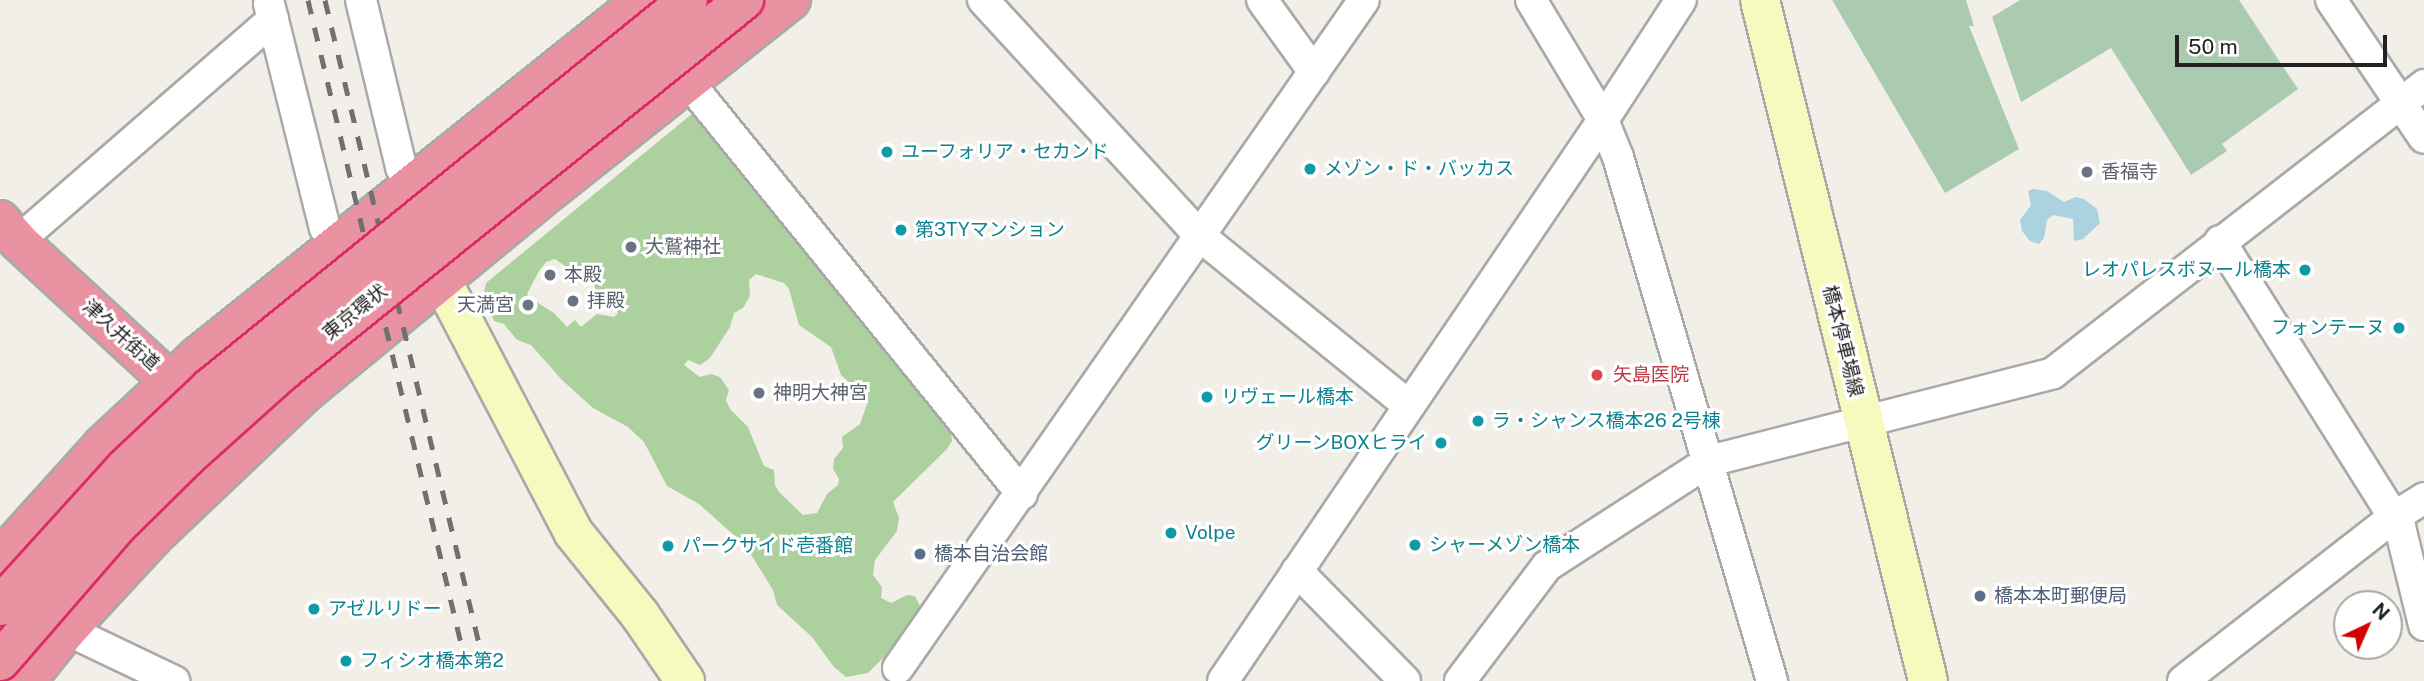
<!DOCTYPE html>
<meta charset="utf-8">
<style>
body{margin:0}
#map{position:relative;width:2424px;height:681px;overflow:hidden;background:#f2efe9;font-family:"Public Sans","Noto Sans JP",sans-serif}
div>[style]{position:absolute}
.forest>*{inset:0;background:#add19e}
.cemetery>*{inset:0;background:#aacbaf}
.water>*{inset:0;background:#aad3df}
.roads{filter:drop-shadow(2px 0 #a9a9a9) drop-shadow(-2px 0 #a9a9a9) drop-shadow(0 2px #a9a9a9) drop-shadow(0 -2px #a9a9a9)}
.street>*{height:30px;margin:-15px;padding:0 15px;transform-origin:15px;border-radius:15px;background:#fff}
.secondary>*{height:38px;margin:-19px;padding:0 19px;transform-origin:19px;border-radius:19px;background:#f7fabf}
.highway>*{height:38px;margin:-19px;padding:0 19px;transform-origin:19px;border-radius:19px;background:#e892a2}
.rail>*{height:5px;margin-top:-2.5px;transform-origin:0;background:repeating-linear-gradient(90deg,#707070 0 14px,transparent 0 28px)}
.bridges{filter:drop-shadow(2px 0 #dc2a67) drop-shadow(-2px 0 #dc2a67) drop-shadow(0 2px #dc2a67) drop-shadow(0 -2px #dc2a67)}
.highway-bridge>*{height:38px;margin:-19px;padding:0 19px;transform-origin:19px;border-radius:19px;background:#e892a2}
.dots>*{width:19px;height:19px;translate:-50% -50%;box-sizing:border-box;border:4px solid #fff;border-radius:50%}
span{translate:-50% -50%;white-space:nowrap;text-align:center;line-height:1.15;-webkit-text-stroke:6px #fff;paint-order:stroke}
.culture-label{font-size:19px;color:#0d838f}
.left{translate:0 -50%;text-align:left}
.right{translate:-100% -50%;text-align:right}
.worship-label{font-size:19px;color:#5b616d}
.street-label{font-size:19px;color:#222}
.health-label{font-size:19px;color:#be3a42}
.service-label{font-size:19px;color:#4e5e75}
.north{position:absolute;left:2333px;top:590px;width:70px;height:70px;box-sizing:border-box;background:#fff;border:2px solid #a7a7a7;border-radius:50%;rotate:44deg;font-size:19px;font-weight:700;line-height:28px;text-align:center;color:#222}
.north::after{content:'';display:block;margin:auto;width:24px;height:32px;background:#d40000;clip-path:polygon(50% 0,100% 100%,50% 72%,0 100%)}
.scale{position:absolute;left:2175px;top:35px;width:212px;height:32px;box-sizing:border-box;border:4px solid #222;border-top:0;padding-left:9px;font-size:21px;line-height:24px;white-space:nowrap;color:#222;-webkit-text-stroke:5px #fff;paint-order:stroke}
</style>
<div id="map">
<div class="forest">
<i style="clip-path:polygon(evenodd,703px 110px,946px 417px,951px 433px,952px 441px,947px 449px,893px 502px,899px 518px,897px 531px,875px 560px,873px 575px,882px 587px,881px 598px,891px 603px,907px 595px,915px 596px,921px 608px,910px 631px,868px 673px,846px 677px,834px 667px,812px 637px,777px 605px,773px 590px,745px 545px,699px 504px,667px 486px,644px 442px,628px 427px,593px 408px,562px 380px,531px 345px,517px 340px,504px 324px,494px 321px,483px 297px,486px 283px,693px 113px,703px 110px,555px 259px,575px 273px,592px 279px,599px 300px,614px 306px,618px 313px,614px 317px,597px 314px,581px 327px,575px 320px,567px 327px,554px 313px,530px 298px,527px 294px,539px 271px,546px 262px,555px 259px,703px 110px,756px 274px,784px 283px,789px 289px,799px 325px,831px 347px,841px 375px,868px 401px,860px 424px,842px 437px,843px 448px,834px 459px,833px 469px,839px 479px,838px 485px,827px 494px,817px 513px,803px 515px,779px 492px,775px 485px,774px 470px,764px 466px,748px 427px,730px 409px,726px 400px,729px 390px,720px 377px,711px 374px,700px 377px,684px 365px,688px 360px,700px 365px,710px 358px,730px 327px,734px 313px,743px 308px,750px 296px,749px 280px,756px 274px)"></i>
</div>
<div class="cemetery">
<i style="clip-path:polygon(1832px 0,1966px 0,1974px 26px,1969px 26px,2019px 149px,1945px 193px)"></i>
<i style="clip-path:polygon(2020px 0,2239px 0,2298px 89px,2222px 144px,2227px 151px,2191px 175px,2111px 48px,2021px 102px,1992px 17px)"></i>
</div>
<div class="water">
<i style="clip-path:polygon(2033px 189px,2047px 191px,2064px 202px,2076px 197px,2084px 199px,2097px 209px,2100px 223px,2083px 239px,2074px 241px,2073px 219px,2053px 215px,2047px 220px,2044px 238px,2039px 244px,2030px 241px,2022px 231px,2020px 220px,2031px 205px,2028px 191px)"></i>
</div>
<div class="roads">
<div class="street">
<i style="left:361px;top:0;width:172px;rotate:76.5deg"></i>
<i style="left:401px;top:167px;width:21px;rotate:65deg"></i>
<i style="left:983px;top:0;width:321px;rotate:47.4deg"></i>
<i style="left:1200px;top:236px;width:269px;rotate:39.1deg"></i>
<i style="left:1262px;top:0;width:89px;rotate:54.2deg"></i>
<i style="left:1531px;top:0;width:140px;rotate:59deg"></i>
<i style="left:1603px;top:120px;width:40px;rotate:68deg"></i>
<i style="left:1618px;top:157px;width:546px;rotate:73.62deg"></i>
<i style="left:2331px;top:0;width:166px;rotate:56deg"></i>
<i style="left:269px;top:4px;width:231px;rotate:76deg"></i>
<i style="left:325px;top:228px;width:19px;rotate:58deg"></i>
<i style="left:689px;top:83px;width:529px;rotate:50.98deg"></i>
<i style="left:18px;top:241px;width:338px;rotate:-41deg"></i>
<i style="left:2220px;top:241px;width:338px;rotate:57.8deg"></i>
<i style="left:2400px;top:527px;width:101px;rotate:76.2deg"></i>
<i style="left:1297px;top:571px;width:154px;rotate:45.5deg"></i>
<i style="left:67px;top:630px;width:119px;rotate:25.5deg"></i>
<i style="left:898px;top:668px;width:814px;rotate:-55.1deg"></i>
<i style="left:1223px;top:681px;width:678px;rotate:-55.89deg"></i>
<i style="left:1603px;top:120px;width:143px;rotate:-57deg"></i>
<i style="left:1460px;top:681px;width:144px;rotate:-52.9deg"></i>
<i style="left:1547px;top:566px;width:193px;rotate:-32.9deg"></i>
<i style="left:1709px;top:461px;width:355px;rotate:-14.3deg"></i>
<i style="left:2053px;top:373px;width:470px;rotate:-37.8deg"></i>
<i style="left:2183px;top:681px;width:267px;rotate:-37.9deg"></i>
<i style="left:2394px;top:517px;width:36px;rotate:-32deg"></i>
</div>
<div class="secondary">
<i style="left:1760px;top:0;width:701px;rotate:76.14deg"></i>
<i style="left:442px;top:281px;width:283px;rotate:62.4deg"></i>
<i style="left:573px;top:532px;width:107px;rotate:51.1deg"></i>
<i style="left:640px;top:615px;width:80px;rotate:55.7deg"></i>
</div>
<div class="highway">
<i style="left:0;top:220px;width:28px;rotate:49deg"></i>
<i style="left:18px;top:241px;width:230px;rotate:42.7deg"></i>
<i style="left:0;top:559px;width:154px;rotate:-47.9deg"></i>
<i style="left:103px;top:445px;width:130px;rotate:-43.1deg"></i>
<i style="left:198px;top:356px;width:570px;rotate:-38.66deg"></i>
<i style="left:26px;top:681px;width:65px;rotate:-51.2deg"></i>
<i style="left:67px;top:630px;width:127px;rotate:-47.2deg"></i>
<i style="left:153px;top:537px;width:212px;rotate:-43.5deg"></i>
<i style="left:307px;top:391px;width:316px;rotate:-39.5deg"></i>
<i style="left:551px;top:190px;width:306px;rotate:-38.4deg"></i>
</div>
</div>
<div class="rail">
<i style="left:308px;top:0;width:700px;rotate:76.62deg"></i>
<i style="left:325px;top:0;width:700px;rotate:76.54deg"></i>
</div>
<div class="bridges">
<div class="highway-bridge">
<i style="left:0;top:606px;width:186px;rotate:-47.8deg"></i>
<i style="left:125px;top:468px;width:118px;rotate:-43.3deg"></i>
<i style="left:211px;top:387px;width:614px;rotate:-39.05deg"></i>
<i style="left:0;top:661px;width:180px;rotate:-49.1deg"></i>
<i style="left:118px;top:525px;width:97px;rotate:-44.6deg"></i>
<i style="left:187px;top:457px;width:129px;rotate:-41.9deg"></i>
<i style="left:283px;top:371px;width:592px;rotate:-38.83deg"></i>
</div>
</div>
<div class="dots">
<i style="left:887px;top:152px;background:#0f9aa8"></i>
<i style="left:1310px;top:169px;background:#0f9aa8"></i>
<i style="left:2087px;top:172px;background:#6b7280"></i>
<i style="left:901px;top:230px;background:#0f9aa8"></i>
<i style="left:631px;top:247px;background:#6b7280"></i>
<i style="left:2305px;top:270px;background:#0f9aa8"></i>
<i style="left:550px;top:275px;background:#6b7280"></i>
<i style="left:573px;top:301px;background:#6b7280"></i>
<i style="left:528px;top:305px;background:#6b7280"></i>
<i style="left:2399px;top:328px;background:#0f9aa8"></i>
<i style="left:1597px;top:375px;background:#e0444e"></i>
<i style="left:759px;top:393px;background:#6b7280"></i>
<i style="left:1207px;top:397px;background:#0f9aa8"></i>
<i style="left:1478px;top:421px;background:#0f9aa8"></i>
<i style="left:1441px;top:443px;background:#0f9aa8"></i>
<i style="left:1171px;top:533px;background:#0f9aa8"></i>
<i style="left:1415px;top:545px;background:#0f9aa8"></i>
<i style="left:668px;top:546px;background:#0f9aa8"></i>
<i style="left:920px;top:554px;background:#5c6f8a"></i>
<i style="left:1980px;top:596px;background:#5c6f8a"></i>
<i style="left:314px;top:609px;background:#0f9aa8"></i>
<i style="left:346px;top:661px;background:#0f9aa8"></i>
</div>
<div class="culture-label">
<span class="left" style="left:901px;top:152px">ユーフォリア・セカンド</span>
<span class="left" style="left:1324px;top:169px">メゾン・ド・バッカス</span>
<span class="left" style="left:915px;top:230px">第3TYマンション</span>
<span class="right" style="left:2291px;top:270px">レオパレスボヌール橋本</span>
<span class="right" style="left:2385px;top:328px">フォンテーヌ</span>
<span class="left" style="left:1221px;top:397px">リヴェール橋本</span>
<span class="left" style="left:1492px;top:421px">ラ・シャンス橋本26 2号棟</span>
<span class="right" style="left:1427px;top:443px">グリーンBOXヒライ</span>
<span class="left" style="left:1185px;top:533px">Volpe</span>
<span class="left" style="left:1429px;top:545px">シャーメゾン橋本</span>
<span class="left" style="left:682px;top:546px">パークサイド壱番館</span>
<span class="left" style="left:328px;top:609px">アゼルリドー</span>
<span class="left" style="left:360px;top:661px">フィシオ橋本第2</span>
</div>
<div class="worship-label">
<span class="left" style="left:2101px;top:172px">香福寺</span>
<span class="left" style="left:645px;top:247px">大鷲神社</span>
<span class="left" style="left:564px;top:275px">本殿</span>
<span class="left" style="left:587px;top:301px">拝殿</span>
<span class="right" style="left:514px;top:305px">天満宮</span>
<span class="left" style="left:773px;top:393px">神明大神宮</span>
</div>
<div class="street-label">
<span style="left:355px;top:312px;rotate:-39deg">東京環状</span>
<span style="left:121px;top:335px;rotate:42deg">津久井街道</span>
<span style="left:1843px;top:341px;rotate:76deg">橋本停車場線</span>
</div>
<div class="health-label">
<span class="left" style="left:1613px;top:375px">矢島医院</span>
</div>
<div class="service-label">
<span class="left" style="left:934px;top:554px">橋本自治会館</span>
<span class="left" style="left:1994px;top:596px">橋本本町郵便局</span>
</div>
<div class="north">N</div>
<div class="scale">50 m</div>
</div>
